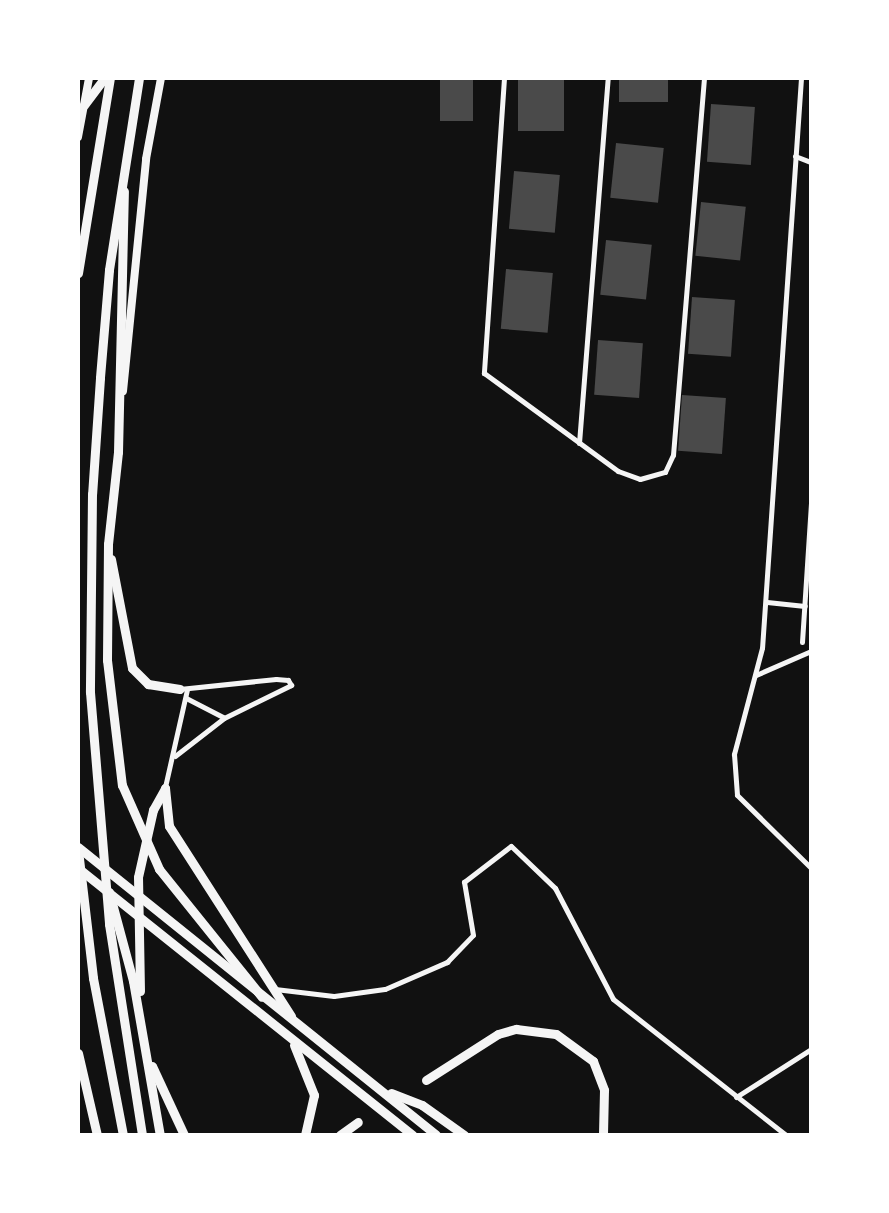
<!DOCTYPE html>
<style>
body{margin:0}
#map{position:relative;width:889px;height:1213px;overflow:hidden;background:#111;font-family:Rubik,sans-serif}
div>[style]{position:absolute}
.building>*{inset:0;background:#4a4a4a;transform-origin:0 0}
.minor>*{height:5px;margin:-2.5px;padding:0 2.5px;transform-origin:2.5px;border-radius:2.5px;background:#f5f5f5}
.secondary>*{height:8px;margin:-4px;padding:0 4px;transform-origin:4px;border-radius:4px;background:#f5f5f5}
.primary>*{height:9px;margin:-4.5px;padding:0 4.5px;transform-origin:4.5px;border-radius:4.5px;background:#f5f5f5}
.trunk>*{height:9px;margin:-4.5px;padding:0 4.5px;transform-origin:4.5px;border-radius:4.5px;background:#f5f5f5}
span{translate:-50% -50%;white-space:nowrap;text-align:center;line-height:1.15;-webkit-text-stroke:6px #fff;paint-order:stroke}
.frame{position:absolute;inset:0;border:80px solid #fff;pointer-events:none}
</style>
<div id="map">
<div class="building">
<i style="left:440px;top:78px;width:33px;height:43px"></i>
<i style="left:518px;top:78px;width:46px;height:53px"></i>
<i style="left:619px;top:78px;width:49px;height:24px"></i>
<i style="left:711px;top:104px;width:44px;height:58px;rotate:4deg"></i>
<i style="left:616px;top:143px;width:48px;height:55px;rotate:6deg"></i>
<i style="left:514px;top:171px;width:46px;height:58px;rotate:5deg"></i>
<i style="left:701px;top:202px;width:45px;height:54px;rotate:6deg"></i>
<i style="left:606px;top:240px;width:46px;height:55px;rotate:6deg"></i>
<i style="left:506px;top:269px;width:47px;height:60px;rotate:5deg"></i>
<i style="left:692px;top:297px;width:43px;height:57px;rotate:4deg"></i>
<i style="left:598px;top:340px;width:45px;height:55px;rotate:4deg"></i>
<i style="left:682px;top:395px;width:44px;height:56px;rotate:4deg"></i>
</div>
<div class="minor">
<i style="left:504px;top:78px;width:296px;rotate:93.9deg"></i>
<i style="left:484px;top:373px;width:166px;rotate:36.2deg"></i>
<i style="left:618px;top:471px;width:23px;rotate:20deg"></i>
<i style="left:640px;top:479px;width:26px;rotate:-16deg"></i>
<i style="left:665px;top:472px;width:19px;rotate:-65deg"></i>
<i style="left:673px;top:455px;width:378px;rotate:-85.3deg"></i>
<i style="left:801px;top:78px;width:571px;rotate:93.91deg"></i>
<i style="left:762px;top:648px;width:110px;rotate:104.8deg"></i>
<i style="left:734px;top:754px;width:41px;rotate:85.8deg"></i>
<i style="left:737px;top:795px;width:104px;rotate:44.6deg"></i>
<i style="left:795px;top:156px;width:17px;rotate:21deg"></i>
<i style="left:579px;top:443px;width:366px;rotate:-85.5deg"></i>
<i style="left:767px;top:602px;width:38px;rotate:6deg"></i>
<i style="left:802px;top:642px;width:140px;rotate:-86.3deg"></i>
<i style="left:756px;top:675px;width:60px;rotate:-23.6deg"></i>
<i style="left:186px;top:698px;width:42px;rotate:27.2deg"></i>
<i style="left:175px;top:756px;width:62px;rotate:-37.8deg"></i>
<i style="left:224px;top:718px;width:75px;rotate:-26.2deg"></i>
<i style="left:291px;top:685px;width:6px;rotate:-121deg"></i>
<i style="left:288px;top:680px;width:12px;rotate:-175deg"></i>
<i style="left:276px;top:679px;width:97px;rotate:174.1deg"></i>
<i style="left:165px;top:787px;width:100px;rotate:-77.3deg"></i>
<i style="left:275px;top:989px;width:59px;rotate:6.8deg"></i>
<i style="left:334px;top:996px;width:51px;rotate:-7.8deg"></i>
<i style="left:385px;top:989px;width:68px;rotate:-23.5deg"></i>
<i style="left:447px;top:962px;width:37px;rotate:-46deg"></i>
<i style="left:473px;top:935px;width:54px;rotate:-99.6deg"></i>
<i style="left:464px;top:882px;width:59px;rotate:-37.5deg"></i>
<i style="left:511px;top:846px;width:61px;rotate:43.7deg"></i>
<i style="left:555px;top:888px;width:125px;rotate:62.4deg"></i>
<i style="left:613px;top:999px;width:220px;rotate:38.2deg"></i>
<i style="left:736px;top:1097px;width:89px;rotate:-32.6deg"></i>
</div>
<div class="secondary">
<i style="left:78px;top:137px;width:60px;rotate:-79.4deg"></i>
<i style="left:123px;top:391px;width:233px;rotate:-84.3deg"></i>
<i style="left:146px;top:159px;width:82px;rotate:-79.5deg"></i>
</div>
<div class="primary">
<i style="left:118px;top:452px;width:93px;rotate:96.2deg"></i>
<i style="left:108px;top:544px;width:116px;rotate:90.5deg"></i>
<i style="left:107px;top:660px;width:126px;rotate:83.2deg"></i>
<i style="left:122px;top:785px;width:92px;rotate:66.2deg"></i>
<i style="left:159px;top:869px;width:164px;rotate:51.2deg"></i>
<i style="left:111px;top:559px;width:111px;rotate:79.1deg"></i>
<i style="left:132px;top:668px;width:23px;rotate:45deg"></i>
<i style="left:148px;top:684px;width:32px;rotate:9deg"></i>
<i style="left:165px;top:788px;width:38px;rotate:84deg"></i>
<i style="left:169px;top:826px;width:226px;rotate:57.3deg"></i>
<i style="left:78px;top:847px;width:459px;rotate:38.8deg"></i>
<i style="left:78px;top:868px;width:428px;rotate:38.6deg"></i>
<i style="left:109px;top:892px;width:92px;rotate:74.9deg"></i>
<i style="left:133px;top:981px;width:156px;rotate:80.1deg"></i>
<i style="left:140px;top:991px;width:114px;rotate:-91deg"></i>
<i style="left:138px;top:877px;width:69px;rotate:-77.4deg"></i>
<i style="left:153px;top:810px;width:25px;rotate:-61deg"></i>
<i style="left:294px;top:1045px;width:54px;rotate:68.2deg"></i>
<i style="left:314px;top:1095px;width:41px;rotate:102.7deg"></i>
<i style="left:78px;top:1053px;width:84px;rotate:77deg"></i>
<i style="left:152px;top:1066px;width:76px;rotate:65.1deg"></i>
<i style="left:426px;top:1080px;width:85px;rotate:-32.6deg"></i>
<i style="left:498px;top:1034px;width:19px;rotate:-16deg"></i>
<i style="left:516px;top:1029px;width:40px;rotate:7.1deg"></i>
<i style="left:556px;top:1034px;width:46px;rotate:36.1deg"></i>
<i style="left:593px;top:1061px;width:31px;rotate:69deg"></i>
<i style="left:604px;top:1090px;width:45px;rotate:91.3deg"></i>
<i style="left:391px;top:1093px;width:33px;rotate:21deg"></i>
<i style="left:422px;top:1105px;width:52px;rotate:35.5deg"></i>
<i style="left:340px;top:1135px;width:22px;rotate:-36deg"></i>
</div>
<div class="trunk">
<i style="left:139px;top:78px;width:194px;rotate:98.9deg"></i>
<i style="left:109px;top:270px;width:108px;rotate:94.8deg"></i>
<i style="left:100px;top:378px;width:116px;rotate:93.9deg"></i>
<i style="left:92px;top:494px;width:198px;rotate:90.6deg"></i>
<i style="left:90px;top:692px;width:233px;rotate:85.3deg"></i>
<i style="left:109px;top:924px;width:214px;rotate:81.1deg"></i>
<i style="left:84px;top:105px;width:34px;rotate:-53deg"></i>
<i style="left:78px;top:273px;width:198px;rotate:-80.7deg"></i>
<i style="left:118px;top:452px;width:261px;rotate:-88.7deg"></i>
<i style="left:78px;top:850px;width:129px;rotate:83.3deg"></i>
<i style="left:93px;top:978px;width:160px;rotate:79.2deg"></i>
</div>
<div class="frame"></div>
</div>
